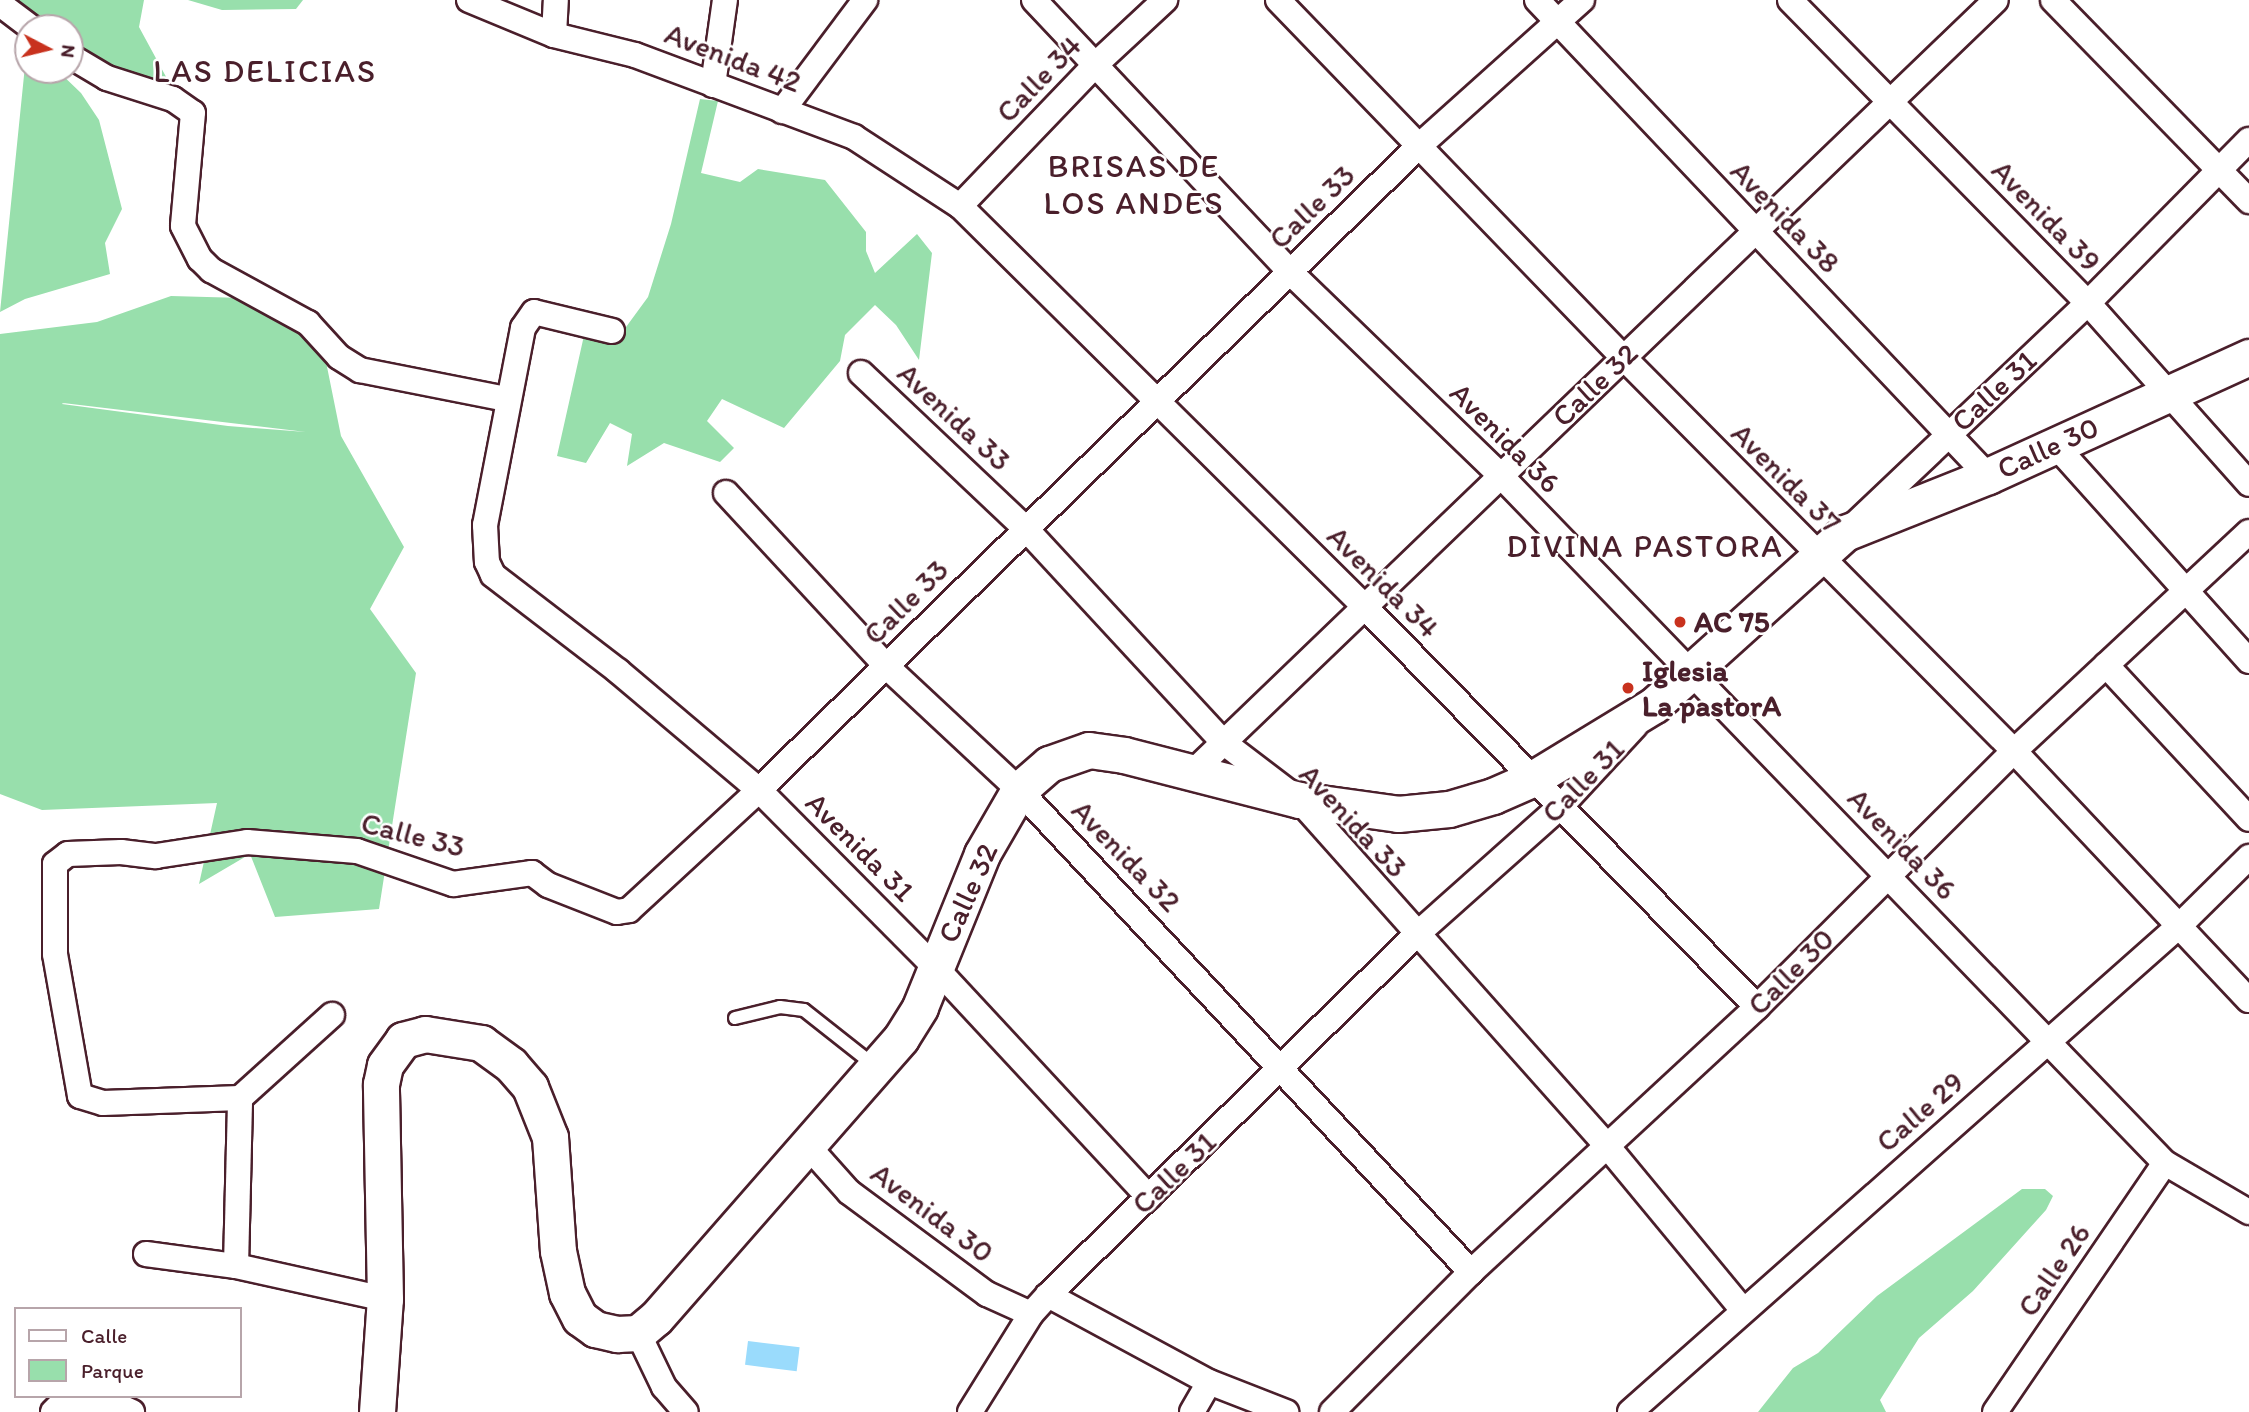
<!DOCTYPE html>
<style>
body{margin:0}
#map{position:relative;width:2249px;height:1412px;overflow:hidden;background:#fff;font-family:Itim,sans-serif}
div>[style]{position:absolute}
.green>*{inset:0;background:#98dfac}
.water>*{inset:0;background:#9adbfc;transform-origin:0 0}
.roads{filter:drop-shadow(2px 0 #4a1f2b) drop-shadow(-2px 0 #4a1f2b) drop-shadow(0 2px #4a1f2b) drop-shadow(0 -2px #4a1f2b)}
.lane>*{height:12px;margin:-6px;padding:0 6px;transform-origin:6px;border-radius:6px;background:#fff}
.street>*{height:24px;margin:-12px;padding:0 12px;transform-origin:12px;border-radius:12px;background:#fff}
.secondary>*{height:35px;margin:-17.5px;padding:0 17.5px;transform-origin:17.5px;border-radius:17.5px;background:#fff}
.dots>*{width:19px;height:19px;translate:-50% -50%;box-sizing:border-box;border:4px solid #fff;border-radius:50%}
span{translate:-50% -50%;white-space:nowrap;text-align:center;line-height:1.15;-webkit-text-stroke:5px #fff;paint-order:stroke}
.street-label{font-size:30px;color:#4a1f2b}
.poi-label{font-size:30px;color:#4a1f2b;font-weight:700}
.left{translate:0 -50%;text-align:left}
.neighbourhood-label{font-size:32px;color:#4a1f2b;letter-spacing:2px}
.legend{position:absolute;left:14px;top:1307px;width:228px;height:91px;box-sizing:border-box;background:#fff;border:2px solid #b7a5aa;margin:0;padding:9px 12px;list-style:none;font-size:21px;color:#4a1f2b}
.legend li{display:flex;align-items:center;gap:14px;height:35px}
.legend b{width:35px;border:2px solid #b7a5aa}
.north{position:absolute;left:14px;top:14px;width:70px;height:70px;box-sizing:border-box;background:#fff;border:2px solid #b7a5aa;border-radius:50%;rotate:97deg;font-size:19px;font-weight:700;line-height:28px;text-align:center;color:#4a1f2b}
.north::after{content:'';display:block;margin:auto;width:24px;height:32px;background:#c8321e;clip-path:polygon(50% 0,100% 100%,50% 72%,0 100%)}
</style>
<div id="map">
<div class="green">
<i style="clip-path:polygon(5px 0,144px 0,139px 27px,177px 97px,70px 48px,70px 28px,43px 28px)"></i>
<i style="clip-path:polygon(188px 0,303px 0,296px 9px,222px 10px)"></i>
<i style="clip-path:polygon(27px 46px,28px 70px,57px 70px,81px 93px,99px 120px,122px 209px,105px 243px,110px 274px,25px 299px,0 312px)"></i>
<i style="clip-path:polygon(700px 99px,718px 101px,701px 173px,740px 182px,758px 169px,825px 180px,866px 232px,866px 251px,875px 273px,917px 234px,932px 253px,919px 360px,896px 325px,875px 305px,845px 335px,840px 361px,784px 428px,722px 399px,707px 421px,734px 448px,720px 462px,664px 443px,627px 466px,632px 434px,610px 423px,586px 463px,557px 456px,585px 331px,618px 338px,648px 297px,671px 224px)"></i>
<i style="clip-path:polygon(evenodd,171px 296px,243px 298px,322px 342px,341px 436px,404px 547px,370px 609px,416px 673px,379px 909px,275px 917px,250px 854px,199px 884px,217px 803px,42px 810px,0 794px,0 334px,97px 322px,171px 296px,62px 404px,63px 403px,306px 432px,228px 426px,62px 404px)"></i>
<i style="clip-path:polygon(2022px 1189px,2045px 1189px,2053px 1196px,2046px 1210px,1973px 1291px,1919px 1338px,1880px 1400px,1886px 1412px,1758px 1412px,1793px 1368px,1818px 1353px,1877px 1296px)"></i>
</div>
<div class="water">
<i style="left:748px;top:1341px;width:52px;height:24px;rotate:7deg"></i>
</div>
<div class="roads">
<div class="lane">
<i style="left:735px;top:1018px;width:46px;rotate:-13.7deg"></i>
<i style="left:780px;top:1007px;width:24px;rotate:7deg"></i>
<i style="left:804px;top:1010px;width:90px;rotate:38.3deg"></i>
</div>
<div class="street">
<i style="left:469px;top:0;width:92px;rotate:22.4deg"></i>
<i style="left:554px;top:35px;width:83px;rotate:13.9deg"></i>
<i style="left:635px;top:55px;width:234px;rotate:20.5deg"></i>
<i style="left:854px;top:137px;width:126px;rotate:33.1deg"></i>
<i style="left:960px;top:206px;width:570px;rotate:44.72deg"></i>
<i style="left:1365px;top:607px;width:560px;rotate:45.58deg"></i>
<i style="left:1034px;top:0;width:374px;rotate:46.7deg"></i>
<i style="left:1290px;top:272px;width:293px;rotate:44deg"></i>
<i style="left:1501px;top:476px;width:955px;rotate:45.98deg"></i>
<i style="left:2165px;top:1163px;width:97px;rotate:30.3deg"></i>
<i style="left:1278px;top:0;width:498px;rotate:46deg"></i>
<i style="left:1624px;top:358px;width:554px;rotate:45.22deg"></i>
<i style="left:2014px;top:751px;width:342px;rotate:46.7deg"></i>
<i style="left:1537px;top:0;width:656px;rotate:46.54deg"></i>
<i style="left:1790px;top:0;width:425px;rotate:45.5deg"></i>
<i style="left:2088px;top:303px;width:242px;rotate:48.3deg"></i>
<i style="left:2053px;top:0;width:281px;rotate:45.7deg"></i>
<i style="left:0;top:4px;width:40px;rotate:37deg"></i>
<i style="left:554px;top:35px;width:35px;rotate:-87deg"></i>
<i style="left:70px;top:56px;width:43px;rotate:30.7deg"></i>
<i style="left:107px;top:78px;width:69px;rotate:17.7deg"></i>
<i style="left:173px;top:99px;width:24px;rotate:35deg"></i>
<i style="left:193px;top:113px;width:113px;rotate:95.1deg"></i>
<i style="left:183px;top:226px;width:37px;rotate:63deg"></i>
<i style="left:200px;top:259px;width:16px;rotate:45deg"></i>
<i style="left:211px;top:270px;width:111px;rotate:28.7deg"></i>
<i style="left:308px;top:323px;width:46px;rotate:47.6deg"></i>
<i style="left:339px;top:357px;width:25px;rotate:32deg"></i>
<i style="left:360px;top:370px;width:150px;rotate:11.2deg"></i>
<i style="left:713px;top:85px;width:86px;rotate:-82deg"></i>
<i style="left:782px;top:111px;width:139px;rotate:-53.2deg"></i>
<i style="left:960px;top:206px;width:195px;rotate:-46.2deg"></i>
<i style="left:1095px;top:65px;width:96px;rotate:-42.9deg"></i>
<i style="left:612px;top:331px;width:80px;rotate:-166.3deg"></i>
<i style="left:534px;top:312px;width:19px;rotate:125deg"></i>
<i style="left:523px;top:328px;width:201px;rotate:100.9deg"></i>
<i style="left:485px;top:525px;width:37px;rotate:87deg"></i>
<i style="left:487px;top:562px;width:14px;rotate:65deg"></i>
<i style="left:493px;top:575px;width:158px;rotate:37.5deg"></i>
<i style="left:618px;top:671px;width:185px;rotate:40.2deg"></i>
<i style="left:759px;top:790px;width:250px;rotate:45.2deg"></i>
<i style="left:935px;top:967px;width:314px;rotate:47.1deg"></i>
<i style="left:861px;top:373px;width:226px;rotate:43.4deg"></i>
<i style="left:1025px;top:528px;width:292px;rotate:47.2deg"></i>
<i style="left:1223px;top:742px;width:96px;rotate:37.3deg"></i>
<i style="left:1299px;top:800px;width:465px;rotate:48.3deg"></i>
<i style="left:1608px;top:1147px;width:210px;rotate:50.4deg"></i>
<i style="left:2056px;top:446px;width:289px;rotate:48.1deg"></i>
<i style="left:726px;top:493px;width:236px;rotate:47.2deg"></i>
<i style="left:886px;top:666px;width:182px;rotate:43deg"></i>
<i style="left:1019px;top:790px;width:661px;rotate:46.84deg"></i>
<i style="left:1856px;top:523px;width:320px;rotate:-43.5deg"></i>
<i style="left:2088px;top:303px;width:229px;rotate:-45.4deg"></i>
<i style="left:2106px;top:665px;width:210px;rotate:47.1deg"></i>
<i style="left:1194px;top:771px;width:1112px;rotate:-43.87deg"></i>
<i style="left:240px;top:1098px;width:137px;rotate:177.9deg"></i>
<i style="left:103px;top:1103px;width:24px;rotate:-163deg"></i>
<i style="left:80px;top:1096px;width:144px;rotate:-100deg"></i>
<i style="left:55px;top:954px;width:90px;rotate:-90deg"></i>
<i style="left:55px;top:864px;width:16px;rotate:-38deg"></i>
<i style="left:68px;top:854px;width:53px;rotate:-2.2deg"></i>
<i style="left:121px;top:852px;width:35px;rotate:7deg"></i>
<i style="left:156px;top:856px;width:92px;rotate:-8.7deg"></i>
<i style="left:247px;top:842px;width:110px;rotate:4.7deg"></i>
<i style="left:357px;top:851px;width:102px;rotate:19deg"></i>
<i style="left:453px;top:884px;width:80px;rotate:-7.9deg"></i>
<i style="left:532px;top:873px;width:20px;rotate:37deg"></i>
<i style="left:548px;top:885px;width:74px;rotate:21.4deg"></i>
<i style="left:617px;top:912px;width:12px;rotate:-9deg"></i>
<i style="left:629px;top:910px;width:177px;rotate:-42.7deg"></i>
<i style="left:759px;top:790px;width:922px;rotate:-44.3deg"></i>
<i style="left:1419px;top:146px;width:219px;rotate:-41.9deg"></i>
<i style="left:807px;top:1145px;width:63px;rotate:48.2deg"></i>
<i style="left:849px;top:1192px;width:172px;rotate:36.5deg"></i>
<i style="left:987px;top:1294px;width:48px;rotate:24.4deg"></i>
<i style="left:146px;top:1254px;width:91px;rotate:7.6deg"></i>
<i style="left:236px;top:1266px;width:153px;rotate:12.5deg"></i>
<i style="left:236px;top:1266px;width:168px;rotate:-88.6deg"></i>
<i style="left:240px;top:1098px;width:124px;rotate:-42.1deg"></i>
<i style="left:1048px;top:1295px;width:183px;rotate:28.4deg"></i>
<i style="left:1209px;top:1382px;width:83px;rotate:21.3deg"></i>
<i style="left:638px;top:1333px;width:60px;rotate:64.3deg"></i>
<i style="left:664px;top:1387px;width:33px;rotate:49deg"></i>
<i style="left:53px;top:1412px;width:17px;rotate:-45deg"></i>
<i style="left:65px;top:1400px;width:47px;rotate:3.7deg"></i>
<i style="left:112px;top:1403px;width:22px;rotate:24deg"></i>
<i style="left:970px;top:1412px;width:115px;rotate:-58.1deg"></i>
<i style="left:1031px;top:1314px;width:25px;rotate:-48deg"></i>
<i style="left:1048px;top:1295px;width:513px;rotate:-44.37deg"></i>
<i style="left:1415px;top:936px;width:194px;rotate:-41.7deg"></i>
<i style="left:1560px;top:807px;width:110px;rotate:-47.2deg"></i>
<i style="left:1192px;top:1412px;width:34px;rotate:-60deg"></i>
<i style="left:1332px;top:1412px;width:197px;rotate:-45.2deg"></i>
<i style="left:1471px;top:1272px;width:390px;rotate:-42.8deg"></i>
<i style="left:1757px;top:1007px;width:363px;rotate:-44.9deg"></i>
<i style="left:2014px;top:751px;width:321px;rotate:-43deg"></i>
<i style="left:1630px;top:1412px;width:735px;rotate:-41.52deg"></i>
<i style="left:2180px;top:925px;width:97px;rotate:-44.6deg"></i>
<i style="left:1995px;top:1412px;width:301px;rotate:-55.7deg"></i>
</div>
<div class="secondary">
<i style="left:377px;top:1412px;width:113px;rotate:-86deg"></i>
<i style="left:385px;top:1299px;width:215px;rotate:-91.1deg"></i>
<i style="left:381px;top:1084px;width:19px;rotate:-78deg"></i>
<i style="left:385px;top:1065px;width:31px;rotate:-54deg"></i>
<i style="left:403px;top:1040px;width:23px;rotate:-15deg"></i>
<i style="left:425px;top:1034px;width:57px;rotate:9.1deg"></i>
<i style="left:481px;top:1043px;width:37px;rotate:36deg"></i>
<i style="left:511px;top:1065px;width:29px;rotate:49deg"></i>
<i style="left:530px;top:1087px;width:54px;rotate:68.2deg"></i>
<i style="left:550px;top:1137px;width:114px;rotate:86deg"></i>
<i style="left:558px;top:1251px;width:43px;rotate:77.9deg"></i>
<i style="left:567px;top:1293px;width:28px;rotate:63deg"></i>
<i style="left:580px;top:1318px;width:19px;rotate:36deg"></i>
<i style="left:595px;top:1329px;width:23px;rotate:13deg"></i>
<i style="left:617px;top:1334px;width:21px;rotate:-3deg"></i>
<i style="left:638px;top:1333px;width:23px;rotate:-40deg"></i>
<i style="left:656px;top:1318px;width:372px;rotate:-48.8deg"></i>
<i style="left:901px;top:1038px;width:36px;rotate:-58deg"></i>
<i style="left:920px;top:1007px;width:165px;rotate:-67.9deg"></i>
<i style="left:982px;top:854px;width:74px;rotate:-60deg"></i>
<i style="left:1019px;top:790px;width:40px;rotate:-41deg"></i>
<i style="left:1049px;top:764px;width:42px;rotate:-19.3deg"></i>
<i style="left:1089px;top:750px;width:35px;rotate:8deg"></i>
<i style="left:1124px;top:755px;width:181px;rotate:14.4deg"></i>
<i style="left:1299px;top:800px;width:100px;rotate:8deg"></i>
<i style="left:1398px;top:814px;width:51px;rotate:-5.6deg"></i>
<i style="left:1449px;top:809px;width:46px;rotate:-16.5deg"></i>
<i style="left:1493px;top:796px;width:45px;rotate:-23.7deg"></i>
<i style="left:1534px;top:778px;width:140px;rotate:-31.3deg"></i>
<i style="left:1654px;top:705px;width:257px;rotate:-42deg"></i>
<i style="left:1845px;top:533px;width:154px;rotate:-21.7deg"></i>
<i style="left:1988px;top:476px;width:287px;rotate:-24.5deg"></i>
</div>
</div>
<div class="dots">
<i style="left:1680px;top:622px;background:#c8321e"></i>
<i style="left:1628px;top:688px;background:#c8321e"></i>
</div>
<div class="street-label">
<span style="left:733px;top:58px;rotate:21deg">Avenida 42</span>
<span style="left:1039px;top:79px;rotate:-46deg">Calle 34</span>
<span style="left:1312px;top:207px;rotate:-44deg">Calle 33</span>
<span style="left:2046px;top:216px;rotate:46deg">Avenida 39</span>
<span style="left:1785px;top:217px;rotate:46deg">Avenida 38</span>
<span style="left:1595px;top:385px;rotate:-44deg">Calle 32</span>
<span style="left:1994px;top:391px;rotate:-43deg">Calle 31</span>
<span style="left:954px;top:417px;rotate:43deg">Avenida 33</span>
<span style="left:1505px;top:438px;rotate:45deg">Avenida 36</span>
<span style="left:2048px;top:448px;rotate:-25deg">Calle 30</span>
<span style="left:1786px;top:478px;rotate:45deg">Avenida 37</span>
<span style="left:1383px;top:582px;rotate:45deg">Avenida 34</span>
<span style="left:906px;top:602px;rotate:-45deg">Calle 33</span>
<span style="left:1583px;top:781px;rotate:-46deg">Calle 31</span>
<span style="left:1353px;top:821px;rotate:47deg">Avenida 33</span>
<span style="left:413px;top:835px;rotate:14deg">Calle 33</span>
<span style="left:1902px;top:844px;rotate:46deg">Avenida 36</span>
<span style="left:860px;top:847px;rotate:45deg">Avenida 31</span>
<span style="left:1126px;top:856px;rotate:46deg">Avenida 32</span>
<span style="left:968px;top:893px;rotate:-66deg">Calle 32</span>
<span style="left:1791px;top:972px;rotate:-45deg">Calle 30</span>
<span style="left:1920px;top:1112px;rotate:-41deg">Calle 29</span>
<span style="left:1174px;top:1173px;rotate:-44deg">Calle 31</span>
<span style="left:932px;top:1213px;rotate:37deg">Avenida 30</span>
<span style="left:2054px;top:1270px;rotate:-56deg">Calle 26</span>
</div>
<div class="poi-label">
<span class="left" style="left:1694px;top:622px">AC 75</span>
<span class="left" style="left:1642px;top:688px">Iglesia<br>La pastorA</span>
</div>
<div class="neighbourhood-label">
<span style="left:265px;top:71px">LAS DELICIAS</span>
<span style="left:1134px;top:185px">BRISAS DE<br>LOS ANDES</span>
<span style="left:1645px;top:546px">DIVINA PASTORA</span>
</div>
<ul class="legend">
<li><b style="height:9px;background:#fff"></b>Calle</li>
<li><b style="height:19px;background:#98dfac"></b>Parque</li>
</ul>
<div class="north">N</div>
</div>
